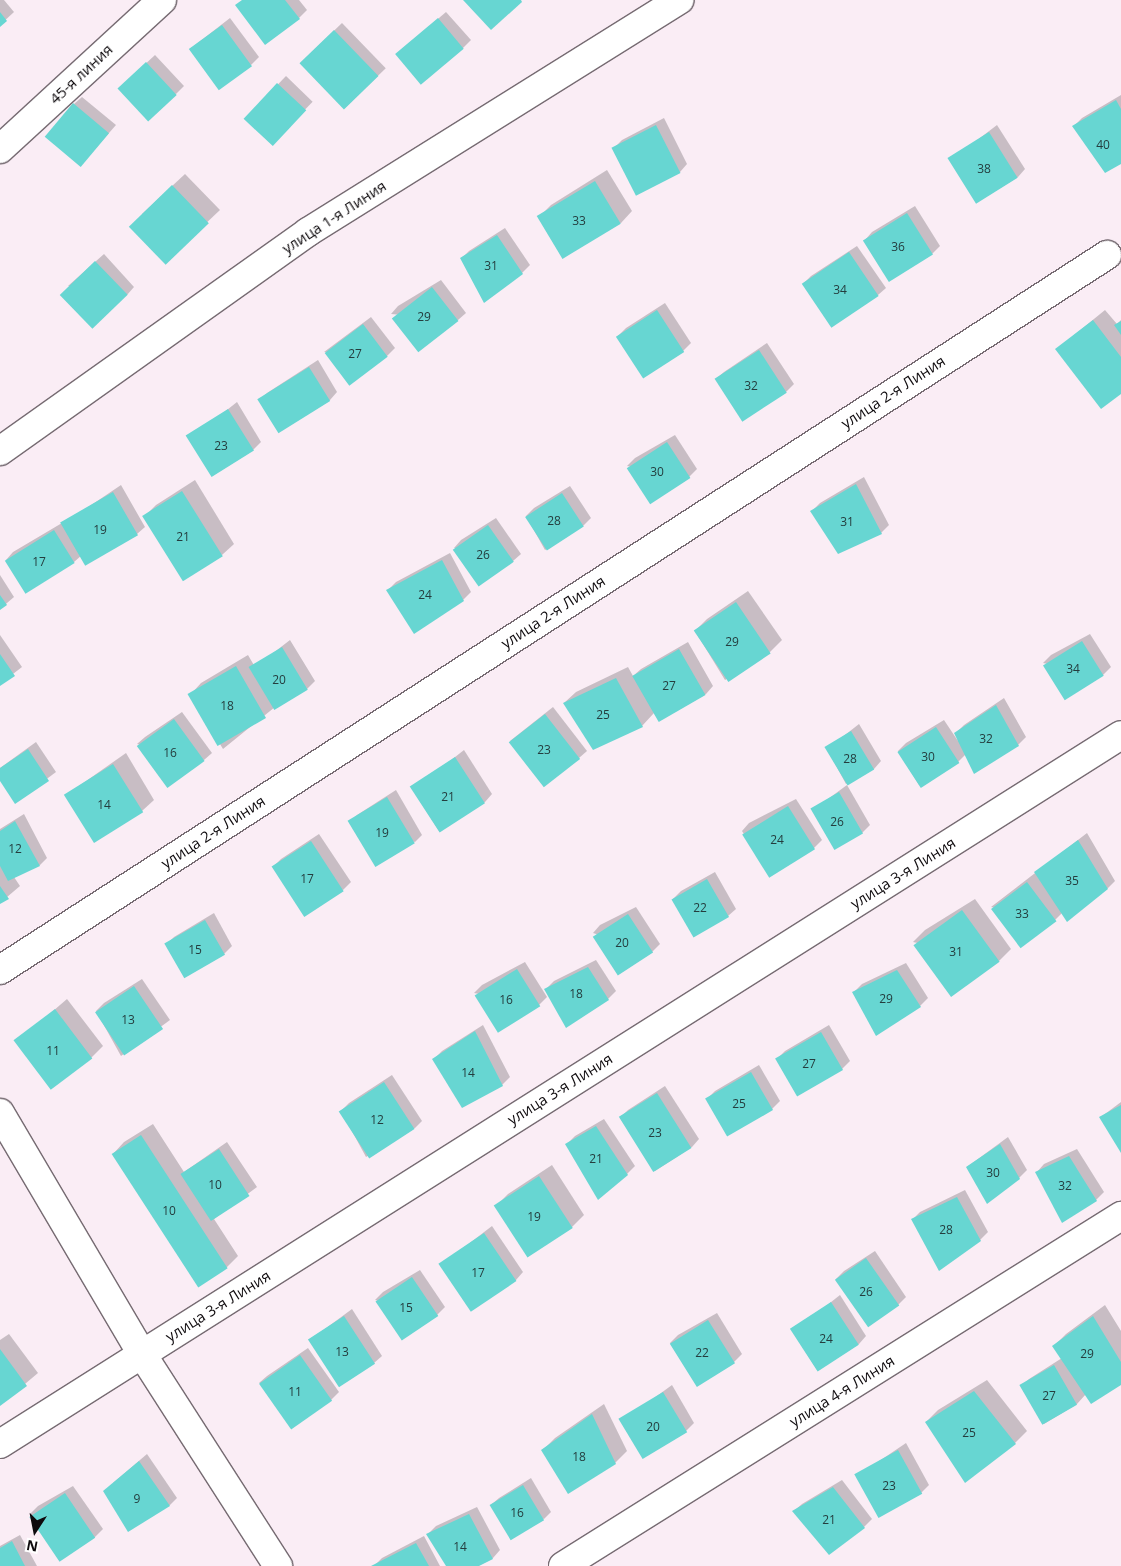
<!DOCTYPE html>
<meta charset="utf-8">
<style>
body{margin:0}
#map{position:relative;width:1121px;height:1566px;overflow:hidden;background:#faedf5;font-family:"Open Sans",sans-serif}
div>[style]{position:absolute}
.shadow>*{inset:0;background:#0003;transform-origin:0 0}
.building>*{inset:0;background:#67d6d2;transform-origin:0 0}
.roads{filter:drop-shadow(1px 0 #766b72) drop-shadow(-1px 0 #766b72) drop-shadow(0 1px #766b72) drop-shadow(0 -1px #766b72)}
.minor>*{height:28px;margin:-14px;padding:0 14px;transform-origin:14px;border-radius:14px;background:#fff}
span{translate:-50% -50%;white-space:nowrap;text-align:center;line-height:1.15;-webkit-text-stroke:5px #fff;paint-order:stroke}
.number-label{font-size:12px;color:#243d3e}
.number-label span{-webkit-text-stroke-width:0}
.street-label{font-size:15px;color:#0e0a0d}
.north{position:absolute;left:10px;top:1506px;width:50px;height:50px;-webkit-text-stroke:4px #fff;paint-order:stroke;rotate:191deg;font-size:14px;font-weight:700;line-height:20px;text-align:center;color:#0e0a0d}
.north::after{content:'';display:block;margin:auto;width:18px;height:22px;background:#0e0a0d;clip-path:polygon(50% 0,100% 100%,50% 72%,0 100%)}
</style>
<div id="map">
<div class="shadow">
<i style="clip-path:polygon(0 0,4px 0,14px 12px,0 25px)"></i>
<i style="clip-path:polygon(242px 0,299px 0,307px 10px,299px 18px)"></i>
<i style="clip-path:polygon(446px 12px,471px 40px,463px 48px,405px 47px)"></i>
<i style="clip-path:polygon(230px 18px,259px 57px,251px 65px,190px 49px)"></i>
<i style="left:342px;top:23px;width:63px;height:57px;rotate:46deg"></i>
<i style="clip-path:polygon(155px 55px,184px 86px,176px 94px,127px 81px)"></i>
<i style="left:286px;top:76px;width:37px;height:59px;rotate:44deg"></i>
<i style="clip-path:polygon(1121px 95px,1121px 163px,1074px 126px,1082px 118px)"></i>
<i style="clip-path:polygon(82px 97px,116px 125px,88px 157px,74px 104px)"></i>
<i style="clip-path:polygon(664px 118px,687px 164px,680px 172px,637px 194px,614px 148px,622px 140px)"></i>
<i style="clip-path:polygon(997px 125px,1025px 169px,1018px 177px,979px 201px,951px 160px)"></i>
<i style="clip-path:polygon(607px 170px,632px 211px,621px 223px,539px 217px,551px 205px)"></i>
<i style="clip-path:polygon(185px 174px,220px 210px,165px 262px,142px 214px)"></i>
<i style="clip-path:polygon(915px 206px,940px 246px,932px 254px,865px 240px,872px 232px)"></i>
<i style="clip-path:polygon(505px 228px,530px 265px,522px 273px,461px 259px,469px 251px)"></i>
<i style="clip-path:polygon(857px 246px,886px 288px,878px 295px,803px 284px,811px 276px)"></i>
<i style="clip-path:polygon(104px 254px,134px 287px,127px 295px,68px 286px)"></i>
<i style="clip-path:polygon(441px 280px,466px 313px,458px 320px,391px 314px,398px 306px)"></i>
<i style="clip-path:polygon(665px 303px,691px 343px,683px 351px,618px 336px,626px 328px)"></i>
<i style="clip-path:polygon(1105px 310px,1117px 324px,1121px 320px,1121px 392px,1057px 349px)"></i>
<i style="clip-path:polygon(371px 317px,395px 348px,387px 356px,324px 352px)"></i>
<i style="clip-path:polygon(767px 343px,794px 384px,786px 392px,716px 379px,724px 372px)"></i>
<i style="clip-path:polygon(318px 360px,337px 392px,330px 400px,259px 401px,267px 393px)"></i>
<i style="clip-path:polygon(237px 402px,261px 442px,253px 450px,198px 433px)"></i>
<i style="clip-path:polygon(675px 435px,697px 469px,689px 477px,627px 466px,635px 458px)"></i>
<i style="clip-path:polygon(864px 477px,889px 525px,881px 533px,812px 511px,820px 503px)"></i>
<i style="clip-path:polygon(195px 480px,234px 544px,222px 555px,144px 517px,156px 505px)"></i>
<i style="clip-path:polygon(121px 485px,145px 527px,137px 534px,82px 555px,74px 562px,6px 560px,13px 552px,62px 523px,63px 526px,72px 518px)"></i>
<i style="clip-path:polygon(570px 486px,591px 518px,583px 526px,545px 550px,526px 516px,534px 508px)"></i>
<i style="clip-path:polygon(496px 518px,521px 554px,513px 561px,454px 548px,461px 540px)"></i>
<i style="clip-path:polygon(450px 553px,471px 592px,463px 600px,388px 590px,396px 582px)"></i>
<i style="clip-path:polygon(0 575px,14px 597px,0 609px)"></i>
<i style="clip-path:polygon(748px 591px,782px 640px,770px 652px,725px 680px,695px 631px,707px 619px)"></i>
<i style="clip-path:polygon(1090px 634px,1111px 667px,1103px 675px,1043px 663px,1051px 655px)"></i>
<i style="clip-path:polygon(0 635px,22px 667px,0 684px)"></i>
<i style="clip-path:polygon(290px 640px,315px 681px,307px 689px,275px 707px,223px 749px,190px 695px,201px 683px,248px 655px,255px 667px)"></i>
<i style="clip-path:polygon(688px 642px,713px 686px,706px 694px,659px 721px,654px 713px,642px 726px,564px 703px,576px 692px,628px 667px,633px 676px,641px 669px)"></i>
<i style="clip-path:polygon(1004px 698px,1026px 737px,1018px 745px,966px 754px,958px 762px,919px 785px,898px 751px,906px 743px,944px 720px,958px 741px,956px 733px,964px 725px)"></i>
<i style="clip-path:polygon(553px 707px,587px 751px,579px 758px,510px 741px)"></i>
<i style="clip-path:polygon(182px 712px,212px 753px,204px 760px,137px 744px,145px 737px)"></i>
<i style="clip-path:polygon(859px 724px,881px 761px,874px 769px,846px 784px,827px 749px)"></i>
<i style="clip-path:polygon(36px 742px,56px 772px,16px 802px,0 779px,0 768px)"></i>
<i style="clip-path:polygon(464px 750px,492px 794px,485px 802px,439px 831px,413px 790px)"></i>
<i style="clip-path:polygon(126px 753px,154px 800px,142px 811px,67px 797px,79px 786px)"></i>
<i style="clip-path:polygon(847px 785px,870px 825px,862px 833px,813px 810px)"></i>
<i style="clip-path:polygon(396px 790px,422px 835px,415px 842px,350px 822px,357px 815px)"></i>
<i style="clip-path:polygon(796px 799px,822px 840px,814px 848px,769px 875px,742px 831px,749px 823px)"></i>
<i style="clip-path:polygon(24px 814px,47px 858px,40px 865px,14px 877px,20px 886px,0 903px,0 829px)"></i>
<i style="clip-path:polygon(1087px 833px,1115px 881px,1108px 888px,1062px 913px,1055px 920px,991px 907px)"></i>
<i style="clip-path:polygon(319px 834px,351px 882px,343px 890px,273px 867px,281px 859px)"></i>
<i style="clip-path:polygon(715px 872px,736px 909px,728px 916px,673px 899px,681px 891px)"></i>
<i style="clip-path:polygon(975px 899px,1011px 949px,999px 961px,913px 942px,925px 930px)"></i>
<i style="clip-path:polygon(636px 907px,660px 944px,652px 952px,593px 933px,600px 925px)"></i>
<i style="clip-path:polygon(214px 913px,232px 946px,224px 954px,166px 945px,174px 937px)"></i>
<i style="clip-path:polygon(596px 960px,616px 991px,608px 999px,546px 989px,554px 981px)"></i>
<i style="clip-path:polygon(525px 962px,547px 997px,539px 1005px,474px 993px,482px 985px)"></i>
<i style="clip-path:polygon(906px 963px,928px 998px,920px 1006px,854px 992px,862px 984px)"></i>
<i style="clip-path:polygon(142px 979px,170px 1020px,121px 1056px,96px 1011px,104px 1003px)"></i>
<i style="clip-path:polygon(67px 999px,103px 1046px,91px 1058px,17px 1042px)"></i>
<i style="clip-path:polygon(483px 1025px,510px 1077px,502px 1085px,434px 1059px,442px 1051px)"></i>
<i style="clip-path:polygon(829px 1025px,850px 1061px,842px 1069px,798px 1095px,777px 1059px,785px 1051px)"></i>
<i style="clip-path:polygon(759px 1065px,780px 1101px,772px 1109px,728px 1134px,707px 1099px,715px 1091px)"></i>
<i style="clip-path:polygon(392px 1075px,422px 1121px,415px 1128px,366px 1157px,341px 1111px,349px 1103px)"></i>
<i style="clip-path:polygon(665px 1086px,699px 1139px,692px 1147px,655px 1171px,620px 1118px,628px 1110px)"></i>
<i style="clip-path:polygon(1121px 1102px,1121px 1151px,1101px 1117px)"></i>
<i style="clip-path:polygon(604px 1119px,635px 1166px,627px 1174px,567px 1144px,575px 1136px)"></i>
<i style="clip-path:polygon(153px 1124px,184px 1172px,227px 1142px,257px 1187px,214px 1219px,238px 1256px,226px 1268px,113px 1154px,124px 1142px)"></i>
<i style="clip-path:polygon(1008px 1137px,1027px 1170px,1019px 1178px,967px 1167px)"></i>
<i style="clip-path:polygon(1077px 1149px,1104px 1192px,1096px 1200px,1037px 1172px,1044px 1164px)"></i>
<i style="clip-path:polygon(552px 1165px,584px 1215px,572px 1227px,528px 1255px,496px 1206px,508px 1194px)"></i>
<i style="clip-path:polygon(965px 1190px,988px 1232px,980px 1240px,912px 1220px,920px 1212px)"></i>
<i style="clip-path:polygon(492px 1226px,523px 1272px,516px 1280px,472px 1310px,441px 1265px)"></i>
<i style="clip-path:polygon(875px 1251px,906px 1297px,898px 1305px,836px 1279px,844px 1271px)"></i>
<i style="clip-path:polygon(420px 1270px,445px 1307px,437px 1315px,375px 1300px,383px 1292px)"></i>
<i style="clip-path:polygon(840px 1295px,866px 1336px,859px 1344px,817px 1370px,793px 1332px)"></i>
<i style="clip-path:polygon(1105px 1305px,1121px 1331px,1121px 1383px,1086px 1394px,1077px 1404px,1044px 1424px,1021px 1387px,1029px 1379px,1062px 1358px,1054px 1346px,1066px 1334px)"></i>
<i style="clip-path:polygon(352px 1309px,382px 1356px,374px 1363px,310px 1340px)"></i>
<i style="clip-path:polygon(717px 1313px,742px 1354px,734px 1362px,697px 1386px,670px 1343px,678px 1335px)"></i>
<i style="clip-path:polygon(9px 1334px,38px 1373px,0 1405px,0 1340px)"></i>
<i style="clip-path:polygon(308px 1348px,339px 1392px,331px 1400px,259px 1383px,267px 1376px)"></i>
<i style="clip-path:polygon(987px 1380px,1027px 1431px,1015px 1443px,926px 1422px,938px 1410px)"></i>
<i style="clip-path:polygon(672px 1385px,694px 1423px,686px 1431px,621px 1422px)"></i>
<i style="clip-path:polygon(604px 1404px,627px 1451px,615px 1463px,543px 1450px,555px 1438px)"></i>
<i style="clip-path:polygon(906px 1443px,929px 1485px,921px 1493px,858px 1477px,866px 1470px)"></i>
<i style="clip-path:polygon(147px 1454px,177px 1498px,170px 1505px,128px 1530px,113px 1483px)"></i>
<i style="clip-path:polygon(531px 1478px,551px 1512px,544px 1519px,491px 1505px,499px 1498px)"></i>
<i style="clip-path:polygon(842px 1480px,872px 1519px,864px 1527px,794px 1511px,802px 1504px)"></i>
<i style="clip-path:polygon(73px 1486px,103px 1529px,95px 1537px,59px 1560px,30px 1514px,38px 1506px)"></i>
<i style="clip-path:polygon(477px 1507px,500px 1550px,493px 1558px,476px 1566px,447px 1566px,428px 1534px,436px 1526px)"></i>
<i style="clip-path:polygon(20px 1535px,37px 1566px,0 1566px,0 1546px)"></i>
<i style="clip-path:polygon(424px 1536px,440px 1566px,374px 1566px,382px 1558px)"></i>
</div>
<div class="building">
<i style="clip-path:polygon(242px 0,285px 0,300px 19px,265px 45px,235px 5px)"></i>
<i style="clip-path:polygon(463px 0,521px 0,522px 2px,491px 30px)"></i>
<i style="clip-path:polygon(0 12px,7px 21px,0 27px)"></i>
<i style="left:438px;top:18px;width:40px;height:56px;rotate:50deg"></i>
<i style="left:222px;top:25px;width:51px;height:41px;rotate:54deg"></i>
<i style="left:334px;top:30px;width:64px;height:48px;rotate:46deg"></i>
<i style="left:146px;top:62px;width:45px;height:39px;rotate:47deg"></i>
<i style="left:277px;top:83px;width:40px;height:49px;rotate:43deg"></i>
<i style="clip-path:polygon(1116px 100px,1121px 109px,1121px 164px,1105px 173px,1072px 126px)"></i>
<i style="left:73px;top:103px;width:47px;height:44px;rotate:40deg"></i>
<i style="left:656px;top:125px;width:54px;height:50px;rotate:63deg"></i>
<i style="left:989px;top:132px;width:54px;height:49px;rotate:58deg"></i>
<i style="left:595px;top:181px;width:50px;height:68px;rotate:59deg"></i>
<i style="left:172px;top:185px;width:53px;height:60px;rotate:46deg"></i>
<i style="left:907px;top:213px;width:49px;height:52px;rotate:58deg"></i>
<i style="clip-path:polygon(497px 235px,523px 274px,484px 303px,460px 258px)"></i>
<i style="left:849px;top:252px;width:53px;height:57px;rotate:56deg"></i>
<i style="left:95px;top:261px;width:47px;height:49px;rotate:46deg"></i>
<i style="left:432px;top:287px;width:43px;height:51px;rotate:52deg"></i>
<i style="left:657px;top:310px;width:50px;height:49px;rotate:57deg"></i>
<i style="clip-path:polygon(1093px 320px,1121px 357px,1121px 394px,1101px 409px,1055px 349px)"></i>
<i style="clip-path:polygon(1121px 321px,1121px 335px,1114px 325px)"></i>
<i style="left:363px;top:324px;width:41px;height:48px;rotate:53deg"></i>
<i style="left:759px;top:350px;width:51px;height:53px;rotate:57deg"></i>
<i style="left:309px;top:367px;width:40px;height:61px;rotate:58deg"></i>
<i style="left:228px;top:409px;width:49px;height:50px;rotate:58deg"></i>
<i style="left:667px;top:442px;width:43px;height:48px;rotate:57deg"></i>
<i style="clip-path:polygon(856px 484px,882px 534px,838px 554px,810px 511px)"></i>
<i style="left:182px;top:491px;width:77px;height:47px;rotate:58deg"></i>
<i style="left:113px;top:492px;width:50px;height:61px;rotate:60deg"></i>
<i style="left:562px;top:493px;width:40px;height:44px;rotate:57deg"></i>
<i style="left:488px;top:525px;width:45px;height:43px;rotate:55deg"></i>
<i style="left:54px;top:530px;width:39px;height:58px;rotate:58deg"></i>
<i style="clip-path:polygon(442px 560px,464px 601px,414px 634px,386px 590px)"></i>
<i style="clip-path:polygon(0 595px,7px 605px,0 610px)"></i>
<i style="left:736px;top:602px;width:62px;height:51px;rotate:56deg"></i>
<i style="left:1082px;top:641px;width:41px;height:46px;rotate:58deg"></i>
<i style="left:282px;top:647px;width:50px;height:39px;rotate:59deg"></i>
<i style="left:679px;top:649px;width:53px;height:54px;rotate:60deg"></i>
<i style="clip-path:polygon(0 654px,15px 676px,0 686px)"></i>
<i style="left:236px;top:666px;width:60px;height:56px;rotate:60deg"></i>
<i style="clip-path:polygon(616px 678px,643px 727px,593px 750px,563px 703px)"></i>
<i style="clip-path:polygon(996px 705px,1019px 746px,974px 774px,954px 733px)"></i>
<i style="left:545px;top:714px;width:57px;height:46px;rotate:52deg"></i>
<i style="left:174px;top:719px;width:52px;height:46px;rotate:54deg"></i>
<i style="left:936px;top:727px;width:43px;height:46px;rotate:57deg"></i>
<i style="left:851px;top:731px;width:45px;height:31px;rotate:59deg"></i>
<i style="clip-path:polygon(28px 749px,49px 781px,15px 804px,0 781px,0 768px)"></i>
<i style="left:455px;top:757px;width:55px;height:54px;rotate:57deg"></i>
<i style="left:113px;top:764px;width:57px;height:58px;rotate:58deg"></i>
<i style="left:839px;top:792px;width:48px;height:33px;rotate:60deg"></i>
<i style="left:387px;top:797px;width:54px;height:46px;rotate:59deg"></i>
<i style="left:788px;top:806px;width:51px;height:54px;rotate:58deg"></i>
<i style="clip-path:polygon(15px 821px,40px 866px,8px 881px,0 866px,0 831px)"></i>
<i style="clip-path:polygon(1078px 840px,1108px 889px,1067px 922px,1034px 872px)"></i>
<i style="left:311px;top:841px;width:60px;height:47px;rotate:57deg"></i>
<i style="left:707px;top:879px;width:44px;height:41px;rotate:60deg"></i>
<i style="left:1027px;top:882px;width:49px;height:45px;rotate:53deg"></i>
<i style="clip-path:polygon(0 886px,9px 899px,0 904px)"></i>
<i style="left:962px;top:910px;width:64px;height:60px;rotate:54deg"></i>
<i style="left:628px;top:914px;width:46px;height:42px;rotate:57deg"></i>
<i style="left:205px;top:920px;width:40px;height:47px;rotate:60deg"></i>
<i style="clip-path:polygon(588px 967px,609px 1000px,566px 1028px,544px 989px)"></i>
<i style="left:517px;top:969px;width:44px;height:50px;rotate:58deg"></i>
<i style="clip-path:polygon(897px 970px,921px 1007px,876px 1036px,852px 992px)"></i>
<i style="left:134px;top:986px;width:52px;height:47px;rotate:56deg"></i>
<i style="left:55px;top:1009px;width:62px;height:52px;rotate:53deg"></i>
<i style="clip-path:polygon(475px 1031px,503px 1086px,462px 1108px,432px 1059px)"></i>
<i style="left:821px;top:1032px;width:44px;height:53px;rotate:60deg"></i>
<i style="left:751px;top:1072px;width:44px;height:53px;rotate:60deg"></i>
<i style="left:384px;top:1082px;width:56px;height:54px;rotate:57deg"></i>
<i style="left:657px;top:1093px;width:65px;height:45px;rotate:58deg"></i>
<i style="clip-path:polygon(1121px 1105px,1121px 1153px,1099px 1117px)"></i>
<i style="clip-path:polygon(596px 1126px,628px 1175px,598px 1200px,565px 1144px)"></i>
<i style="left:141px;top:1135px;width:159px;height:35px;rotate:57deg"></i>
<i style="clip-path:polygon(1000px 1144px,1020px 1179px,987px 1204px,966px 1167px)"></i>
<i style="left:219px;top:1149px;width:56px;height:46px;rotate:57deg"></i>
<i style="clip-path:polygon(1069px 1156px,1097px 1201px,1062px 1223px,1035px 1172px)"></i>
<i style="left:539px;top:1176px;width:62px;height:54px;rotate:57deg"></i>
<i style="clip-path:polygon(957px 1197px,981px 1241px,939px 1271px,911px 1219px)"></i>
<i style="left:484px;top:1233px;width:58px;height:55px;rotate:56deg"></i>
<i style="left:866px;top:1258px;width:58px;height:38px;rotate:55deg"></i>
<i style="left:412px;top:1277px;width:47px;height:44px;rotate:56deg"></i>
<i style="left:831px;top:1302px;width:51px;height:49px;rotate:57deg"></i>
<i style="left:344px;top:1316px;width:57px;height:43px;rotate:57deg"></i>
<i style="clip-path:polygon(1093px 1316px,1121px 1362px,1121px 1385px,1091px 1404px,1052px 1346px)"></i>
<i style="left:708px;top:1320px;width:51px;height:45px;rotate:58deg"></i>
<i style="clip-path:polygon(0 1349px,27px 1386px,0 1406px)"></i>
<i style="left:300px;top:1355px;width:56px;height:50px;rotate:55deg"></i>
<i style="left:1054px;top:1365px;width:46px;height:40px;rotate:60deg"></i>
<i style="clip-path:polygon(974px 1391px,1016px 1444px,965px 1483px,925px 1422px)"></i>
<i style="left:663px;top:1392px;width:47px;height:52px;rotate:59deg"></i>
<i style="clip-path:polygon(592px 1414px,616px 1464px,568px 1494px,541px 1450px)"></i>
<i style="left:898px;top:1450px;width:50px;height:50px;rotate:61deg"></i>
<i style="clip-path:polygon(139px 1461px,170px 1506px,128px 1532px,103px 1491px)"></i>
<i style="left:523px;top:1485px;width:41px;height:39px;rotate:59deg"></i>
<i style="clip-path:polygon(833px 1487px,865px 1528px,829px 1555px,792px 1511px)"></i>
<i style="left:65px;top:1493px;width:54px;height:43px;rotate:56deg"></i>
<i style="clip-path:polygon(469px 1514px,493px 1559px,479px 1566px,446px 1566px,426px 1534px)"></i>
<i style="clip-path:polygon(12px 1541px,25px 1566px,0 1566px,0 1548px)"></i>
<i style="clip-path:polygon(416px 1543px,429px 1566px,371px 1566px)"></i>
</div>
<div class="roads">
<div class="minor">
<i style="left:0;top:149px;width:220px;rotate:-42.6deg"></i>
<i style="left:0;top:451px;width:378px;rotate:-35.4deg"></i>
<i style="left:308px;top:232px;width:438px;rotate:-32deg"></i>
<i style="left:0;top:970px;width:1318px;rotate:-32.86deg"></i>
<i style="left:0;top:1113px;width:280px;rotate:59.5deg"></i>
<i style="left:142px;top:1354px;width:252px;rotate:57.3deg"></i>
<i style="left:0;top:1444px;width:1326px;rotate:-32.31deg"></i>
<i style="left:563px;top:1566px;width:659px;rotate:-32.1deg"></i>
</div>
</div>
<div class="number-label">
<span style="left:1103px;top:145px">40</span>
<span style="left:984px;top:169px">38</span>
<span style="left:579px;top:221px">33</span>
<span style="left:898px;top:247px">36</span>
<span style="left:491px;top:266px">31</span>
<span style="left:840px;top:290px">34</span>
<span style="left:424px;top:317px">29</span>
<span style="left:355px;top:354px">27</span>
<span style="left:751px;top:386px">32</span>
<span style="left:221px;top:446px">23</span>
<span style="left:657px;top:472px">30</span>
<span style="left:554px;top:521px">28</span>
<span style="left:847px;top:522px">31</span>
<span style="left:100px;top:530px">19</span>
<span style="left:183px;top:537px">21</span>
<span style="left:483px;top:555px">26</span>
<span style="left:39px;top:562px">17</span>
<span style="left:425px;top:595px">24</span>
<span style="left:732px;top:642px">29</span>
<span style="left:1073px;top:669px">34</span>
<span style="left:279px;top:680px">20</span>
<span style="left:669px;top:686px">27</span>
<span style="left:227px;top:706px">18</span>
<span style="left:603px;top:715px">25</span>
<span style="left:986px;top:739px">32</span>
<span style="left:544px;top:750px">23</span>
<span style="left:170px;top:753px">16</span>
<span style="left:928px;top:757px">30</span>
<span style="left:850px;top:759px">28</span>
<span style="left:448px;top:797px">21</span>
<span style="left:104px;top:805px">14</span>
<span style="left:837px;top:822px">26</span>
<span style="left:382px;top:833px">19</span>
<span style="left:777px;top:840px">24</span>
<span style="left:15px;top:849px">12</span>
<span style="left:307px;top:879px">17</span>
<span style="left:1072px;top:881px">35</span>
<span style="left:700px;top:908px">22</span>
<span style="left:1022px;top:914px">33</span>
<span style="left:622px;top:943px">20</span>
<span style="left:195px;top:950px">15</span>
<span style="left:956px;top:952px">31</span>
<span style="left:576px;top:994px">18</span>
<span style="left:886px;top:999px">29</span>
<span style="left:506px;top:1000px">16</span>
<span style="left:128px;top:1020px">13</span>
<span style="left:53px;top:1051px">11</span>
<span style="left:809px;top:1064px">27</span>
<span style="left:468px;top:1073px">14</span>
<span style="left:739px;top:1104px">25</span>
<span style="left:377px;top:1120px">12</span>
<span style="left:655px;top:1133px">23</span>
<span style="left:596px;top:1159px">21</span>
<span style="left:993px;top:1173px">30</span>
<span style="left:215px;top:1185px">10</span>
<span style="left:1065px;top:1186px">32</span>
<span style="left:169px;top:1211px">10</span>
<span style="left:534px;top:1217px">19</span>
<span style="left:946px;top:1230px">28</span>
<span style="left:478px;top:1273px">17</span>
<span style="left:866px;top:1292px">26</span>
<span style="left:406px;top:1308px">15</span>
<span style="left:826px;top:1339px">24</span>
<span style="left:342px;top:1352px">13</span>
<span style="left:702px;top:1353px">22</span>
<span style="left:1087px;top:1354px">29</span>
<span style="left:295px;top:1392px">11</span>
<span style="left:1049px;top:1396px">27</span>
<span style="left:653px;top:1427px">20</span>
<span style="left:969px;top:1433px">25</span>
<span style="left:579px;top:1457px">18</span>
<span style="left:889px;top:1486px">23</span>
<span style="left:137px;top:1499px">9</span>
<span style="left:517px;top:1513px">16</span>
<span style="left:829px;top:1520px">21</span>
<span style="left:460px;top:1547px">14</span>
</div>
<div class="street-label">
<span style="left:81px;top:74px;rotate:-43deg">45-я линия</span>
<span style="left:334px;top:217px;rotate:-33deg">улица 1-я Линия</span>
<span style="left:893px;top:392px;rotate:-33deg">улица 2-я Линия</span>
<span style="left:553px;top:612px;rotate:-33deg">улица 2-я Линия</span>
<span style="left:213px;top:832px;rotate:-33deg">улица 2-я Линия</span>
<span style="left:903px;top:873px;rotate:-32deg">улица 3-я Линия</span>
<span style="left:560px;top:1089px;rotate:-32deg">улица 3-я Линия</span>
<span style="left:218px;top:1306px;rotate:-32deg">улица 3-я Линия</span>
<span style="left:842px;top:1391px;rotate:-32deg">улица 4-я Линия</span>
</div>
<div class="north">N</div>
</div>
